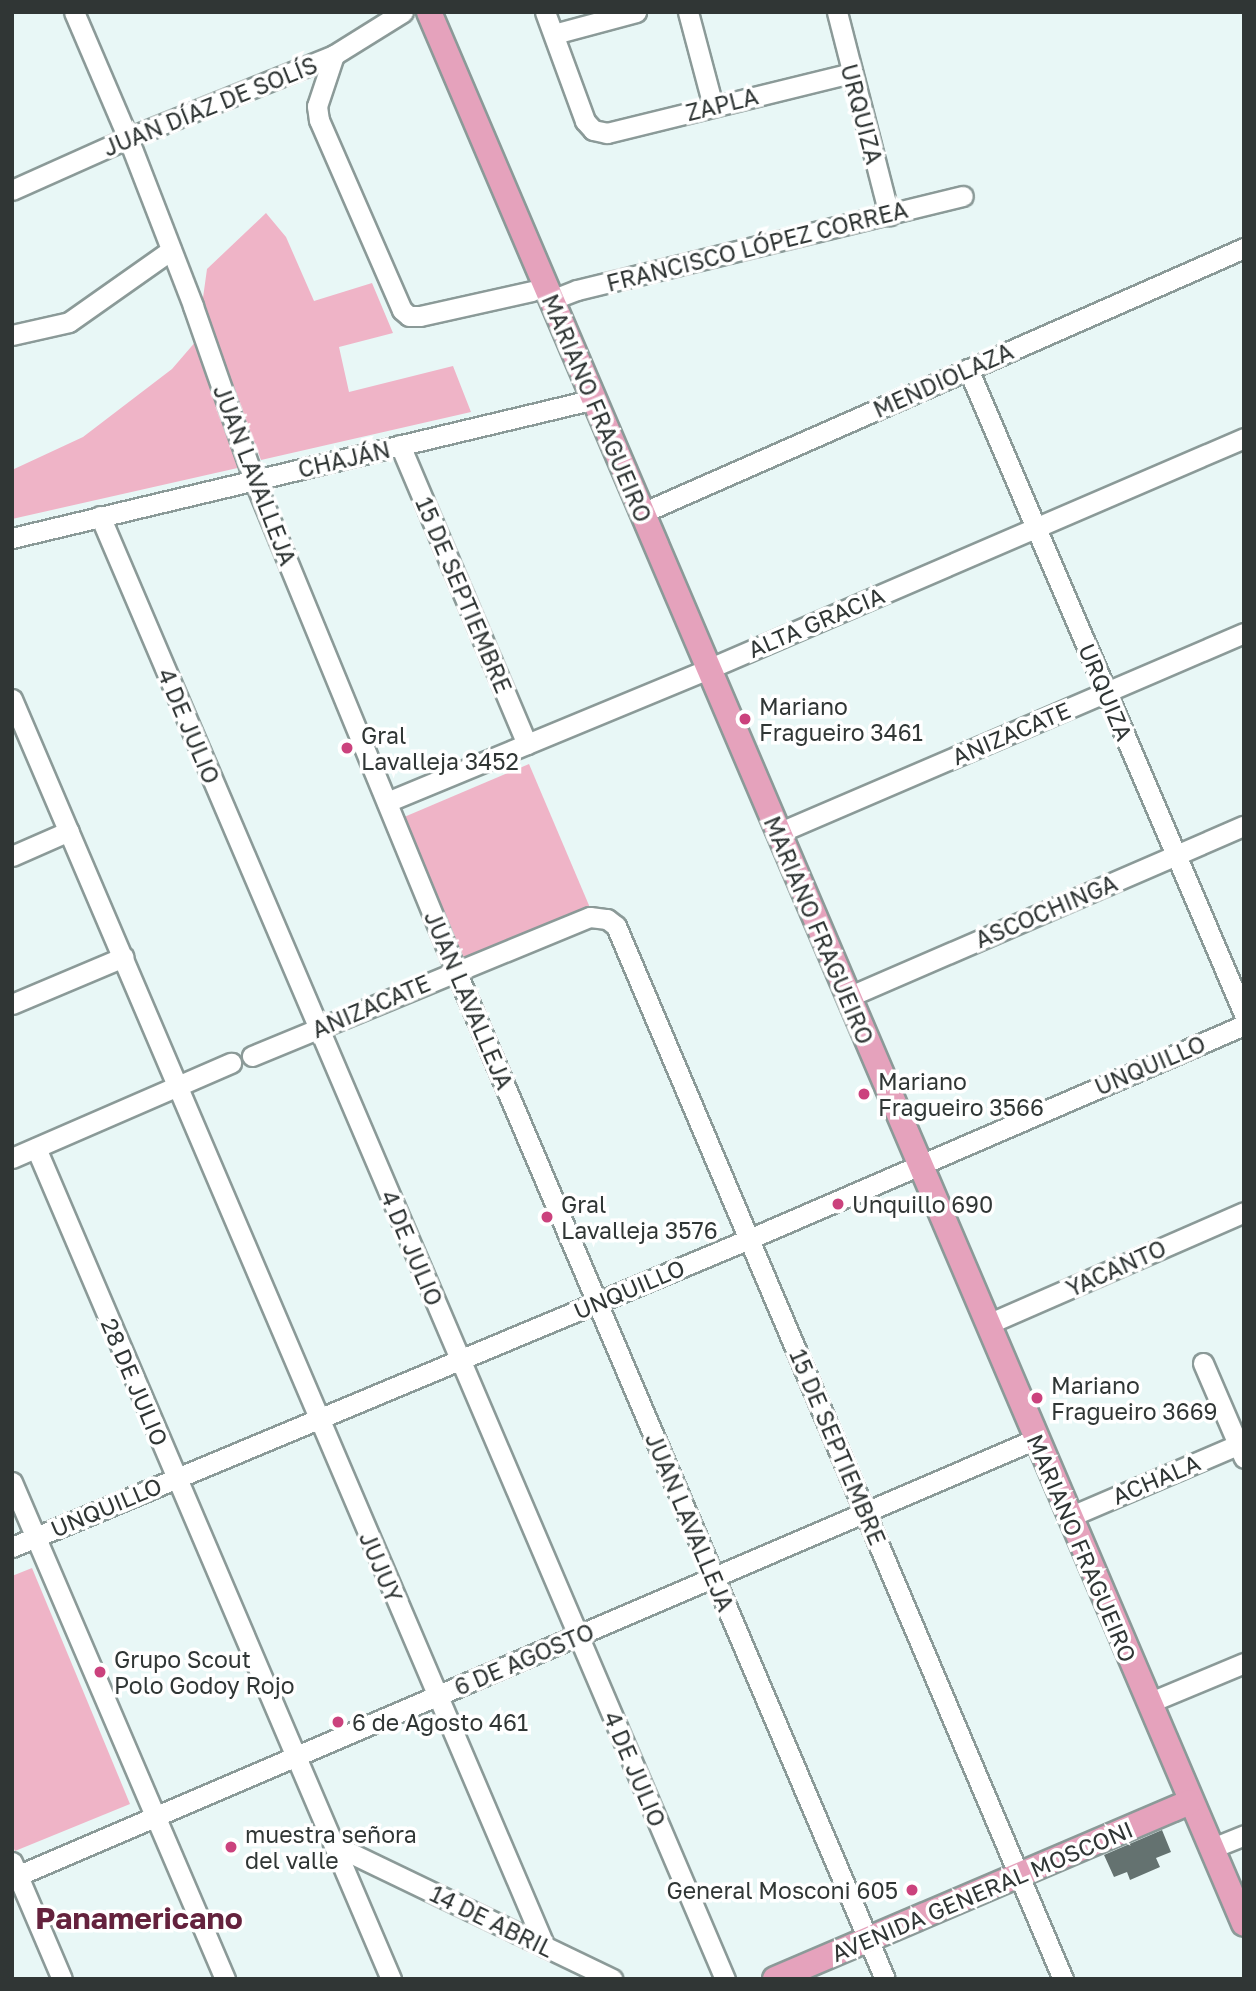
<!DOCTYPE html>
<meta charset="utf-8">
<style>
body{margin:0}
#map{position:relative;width:1256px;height:1991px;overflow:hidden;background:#e8f7f6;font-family:"Golos Text",sans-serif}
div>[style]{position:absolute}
.green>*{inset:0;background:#efb4c7;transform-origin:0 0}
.building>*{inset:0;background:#647270}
.roads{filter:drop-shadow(2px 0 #8b9a98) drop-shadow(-2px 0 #8b9a98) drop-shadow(0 2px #8b9a98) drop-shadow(0 -2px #8b9a98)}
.minor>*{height:19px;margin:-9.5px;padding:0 9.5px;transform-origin:9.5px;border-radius:9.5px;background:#fff}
.major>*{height:24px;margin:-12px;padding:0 12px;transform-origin:12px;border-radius:12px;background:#e5a2bc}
.dots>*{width:19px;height:19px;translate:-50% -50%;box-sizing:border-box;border:4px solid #fff;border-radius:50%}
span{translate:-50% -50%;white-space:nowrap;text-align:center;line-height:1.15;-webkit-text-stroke:7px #fff;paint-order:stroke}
.street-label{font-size:23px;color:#303635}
.poi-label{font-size:23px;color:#303635}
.left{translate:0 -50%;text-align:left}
.right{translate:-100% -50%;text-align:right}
.district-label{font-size:30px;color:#64223d;font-weight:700}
.frame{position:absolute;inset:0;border:14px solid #303635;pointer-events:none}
</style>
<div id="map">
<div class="green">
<i style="clip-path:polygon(266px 213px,286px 237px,314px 301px,372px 283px,393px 333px,339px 347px,349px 392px,453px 366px,471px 412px,261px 460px,202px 305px,207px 269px)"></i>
<i style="clip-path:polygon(197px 340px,242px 467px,12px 519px,12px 470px,83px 437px,172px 369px)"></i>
<i style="left:529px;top:764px;width:154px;height:142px;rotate:67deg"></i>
<i style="clip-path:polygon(32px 1568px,130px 1804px,15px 1851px,12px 1844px,12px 1576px)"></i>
</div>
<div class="building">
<i style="clip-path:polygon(1162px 1830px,1171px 1852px,1156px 1858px,1160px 1867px,1130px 1880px,1127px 1872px,1114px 1877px,1104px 1855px)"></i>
</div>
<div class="roads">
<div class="minor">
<i style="left:74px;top:12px;width:137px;rotate:66.8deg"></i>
<i style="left:128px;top:138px;width:180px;rotate:68.8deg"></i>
<i style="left:193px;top:306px;width:184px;rotate:70.7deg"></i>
<i style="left:254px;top:480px;width:531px;rotate:67.64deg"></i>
<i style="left:456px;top:971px;width:1095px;rotate:66.95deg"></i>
<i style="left:545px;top:12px;width:116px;rotate:69.8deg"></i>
<i style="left:585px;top:121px;width:12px;rotate:48deg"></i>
<i style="left:593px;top:130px;width:14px;rotate:12deg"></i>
<i style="left:607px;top:133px;width:252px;rotate:-13.8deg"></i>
<i style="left:688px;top:12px;width:97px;rotate:75.1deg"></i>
<i style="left:837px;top:12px;width:210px;rotate:75.6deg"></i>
<i style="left:554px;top:34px;width:85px;rotate:-15deg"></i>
<i style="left:334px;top:55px;width:54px;rotate:108.4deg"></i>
<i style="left:317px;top:106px;width:14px;rotate:82deg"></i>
<i style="left:319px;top:120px;width:207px;rotate:66.4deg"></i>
<i style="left:402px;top:310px;width:9px;rotate:41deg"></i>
<i style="left:409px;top:316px;width:11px"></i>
<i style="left:420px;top:316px;width:115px;rotate:-12.6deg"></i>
<i style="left:12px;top:190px;width:127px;rotate:-24.1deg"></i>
<i style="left:128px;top:138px;width:222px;rotate:-21.9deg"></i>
<i style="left:334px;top:55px;width:81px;rotate:-31.9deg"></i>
<i style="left:551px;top:300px;width:28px;rotate:-21deg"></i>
<i style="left:577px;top:290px;width:397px;rotate:-13.7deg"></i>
<i style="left:12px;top:335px;width:58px;rotate:-12.8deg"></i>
<i style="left:69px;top:322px;width:125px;rotate:-35.2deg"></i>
<i style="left:968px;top:369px;width:702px;rotate:66.83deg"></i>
<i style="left:400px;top:445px;width:325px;rotate:67deg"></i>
<i style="left:642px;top:513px;width:658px;rotate:-23.76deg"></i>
<i style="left:100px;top:516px;width:1591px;rotate:66.87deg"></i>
<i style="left:12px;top:538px;width:599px;rotate:-13.41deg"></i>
<i style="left:12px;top:699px;width:1357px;rotate:66.87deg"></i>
<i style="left:387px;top:802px;width:347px;rotate:-22.5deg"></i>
<i style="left:708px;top:669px;width:584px;rotate:-23.31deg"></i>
<i style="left:778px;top:833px;width:507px;rotate:-23.23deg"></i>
<i style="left:12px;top:856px;width:62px;rotate:-23.7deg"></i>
<i style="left:848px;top:997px;width:431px;rotate:-23.4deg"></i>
<i style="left:12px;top:1004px;width:121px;rotate:-22.9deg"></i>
<i style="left:252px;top:1056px;width:365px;rotate:-22.4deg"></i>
<i style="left:590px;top:917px;width:17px;rotate:7deg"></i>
<i style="left:607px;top:919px;width:11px;rotate:38deg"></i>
<i style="left:616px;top:926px;width:1144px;rotate:67deg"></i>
<i style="left:36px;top:1148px;width:904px;rotate:66.87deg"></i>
<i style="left:12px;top:1158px;width:239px;rotate:-23.5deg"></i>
<i style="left:988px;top:1324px;width:279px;rotate:-23.6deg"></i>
<i style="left:1203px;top:1363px;width:103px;rotate:66.7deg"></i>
<i style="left:12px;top:1482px;width:541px;rotate:66.8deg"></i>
<i style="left:1069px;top:1517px;width:190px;rotate:-23.2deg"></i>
<i style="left:12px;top:1547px;width:799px;rotate:-22.68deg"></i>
<i style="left:749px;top:1239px;width:539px;rotate:-23.38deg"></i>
<i style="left:1148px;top:1703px;width:104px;rotate:-22.6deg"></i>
<i style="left:334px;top:1845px;width:309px;rotate:25.7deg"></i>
<i style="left:1210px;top:1849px;width:37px;rotate:-22deg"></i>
<i style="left:12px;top:1862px;width:127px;rotate:66.9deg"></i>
<i style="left:12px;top:1878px;width:1114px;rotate:-23.21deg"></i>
</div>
<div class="major">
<i style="left:429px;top:12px;width:2078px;rotate:66.91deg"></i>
<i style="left:775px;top:1979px;width:451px;rotate:-23.1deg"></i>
</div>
</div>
<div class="dots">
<i style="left:745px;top:719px;background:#cb427d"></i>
<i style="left:347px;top:748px;background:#cb427d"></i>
<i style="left:864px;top:1094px;background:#cb427d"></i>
<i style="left:838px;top:1204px;background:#cb427d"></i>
<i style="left:547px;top:1217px;background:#cb427d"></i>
<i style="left:1037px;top:1398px;background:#cb427d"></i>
<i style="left:100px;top:1672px;background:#cb427d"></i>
<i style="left:338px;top:1722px;background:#cb427d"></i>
<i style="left:231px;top:1847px;background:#cb427d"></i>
<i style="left:912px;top:1890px;background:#cb427d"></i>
</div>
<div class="street-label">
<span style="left:722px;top:104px;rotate:-14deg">ZAPLA</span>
<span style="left:210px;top:106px;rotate:-22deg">JUAN DÍAZ DE SOLÍS</span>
<span style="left:862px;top:114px;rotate:75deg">URQUIZA</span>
<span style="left:757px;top:246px;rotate:-14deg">FRANCISCO LÓPEZ CORREA</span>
<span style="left:943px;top:380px;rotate:-24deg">MENDIOLAZA</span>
<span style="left:597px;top:408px;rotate:67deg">MARIANO FRAGUEIRO</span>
<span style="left:344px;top:459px;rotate:-13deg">CHAJÁN</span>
<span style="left:255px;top:475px;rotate:69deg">JUAN LAVALLEJA</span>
<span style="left:464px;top:595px;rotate:67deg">15 DE SEPTIEMBRE</span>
<span style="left:816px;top:622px;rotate:-23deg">ALTA GRACIA</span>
<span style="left:1106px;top:692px;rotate:67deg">URQUIZA</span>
<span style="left:189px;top:726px;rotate:67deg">4 DE JULIO</span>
<span style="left:1011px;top:733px;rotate:-23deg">ANIZACATE</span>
<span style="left:1046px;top:911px;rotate:-23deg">ASCOCHINGA</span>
<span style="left:819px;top:930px;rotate:67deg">MARIANO FRAGUEIRO</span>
<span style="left:469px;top:1000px;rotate:67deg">JUAN LAVALLEJA</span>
<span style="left:371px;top:1006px;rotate:-23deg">ANIZACATE</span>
<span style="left:1150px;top:1065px;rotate:-23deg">UNQUILLO</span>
<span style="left:412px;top:1248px;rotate:67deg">4 DE JULIO</span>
<span style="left:1116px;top:1268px;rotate:-24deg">YACANTO</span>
<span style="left:629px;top:1289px;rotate:-23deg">UNQUILLO</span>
<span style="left:135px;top:1382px;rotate:67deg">28 DE JULIO</span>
<span style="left:838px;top:1447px;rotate:67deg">15 DE SEPTIEMBRE</span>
<span style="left:1156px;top:1479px;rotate:-23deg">ACHALA</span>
<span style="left:106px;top:1507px;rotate:-23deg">UNQUILLO</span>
<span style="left:690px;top:1522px;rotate:67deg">JUAN LAVALLEJA</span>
<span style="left:1082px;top:1548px;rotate:67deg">MARIANO FRAGUEIRO</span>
<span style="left:381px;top:1567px;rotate:67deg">JUJUY</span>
<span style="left:524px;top:1659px;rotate:-23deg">6 DE AGOSTO</span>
<span style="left:635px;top:1769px;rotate:67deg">4 DE JULIO</span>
<span style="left:982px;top:1891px;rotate:-23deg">AVENIDA GENERAL MOSCONI</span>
<span style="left:492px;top:1921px;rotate:26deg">14 DE ABRIL</span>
</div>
<div class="poi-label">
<span class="left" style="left:759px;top:719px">Mariano<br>Fragueiro 3461</span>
<span class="left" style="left:361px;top:748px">Gral<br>Lavalleja 3452</span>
<span class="left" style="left:878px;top:1094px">Mariano<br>Fragueiro 3566</span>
<span class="left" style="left:561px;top:1217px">Gral<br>Lavalleja 3576</span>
<span class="left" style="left:852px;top:1204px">Unquillo 690</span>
<span class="left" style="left:1051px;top:1398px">Mariano<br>Fragueiro 3669</span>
<span class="left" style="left:114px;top:1672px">Grupo Scout<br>Polo Godoy Rojo</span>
<span class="left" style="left:352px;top:1722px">6 de Agosto 461</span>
<span class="left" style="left:245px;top:1847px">muestra señora<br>del valle</span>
<span class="right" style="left:898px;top:1890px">General Mosconi 605</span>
</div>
<div class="district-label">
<span style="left:139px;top:1918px">Panamericano</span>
</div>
<div class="frame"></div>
</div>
